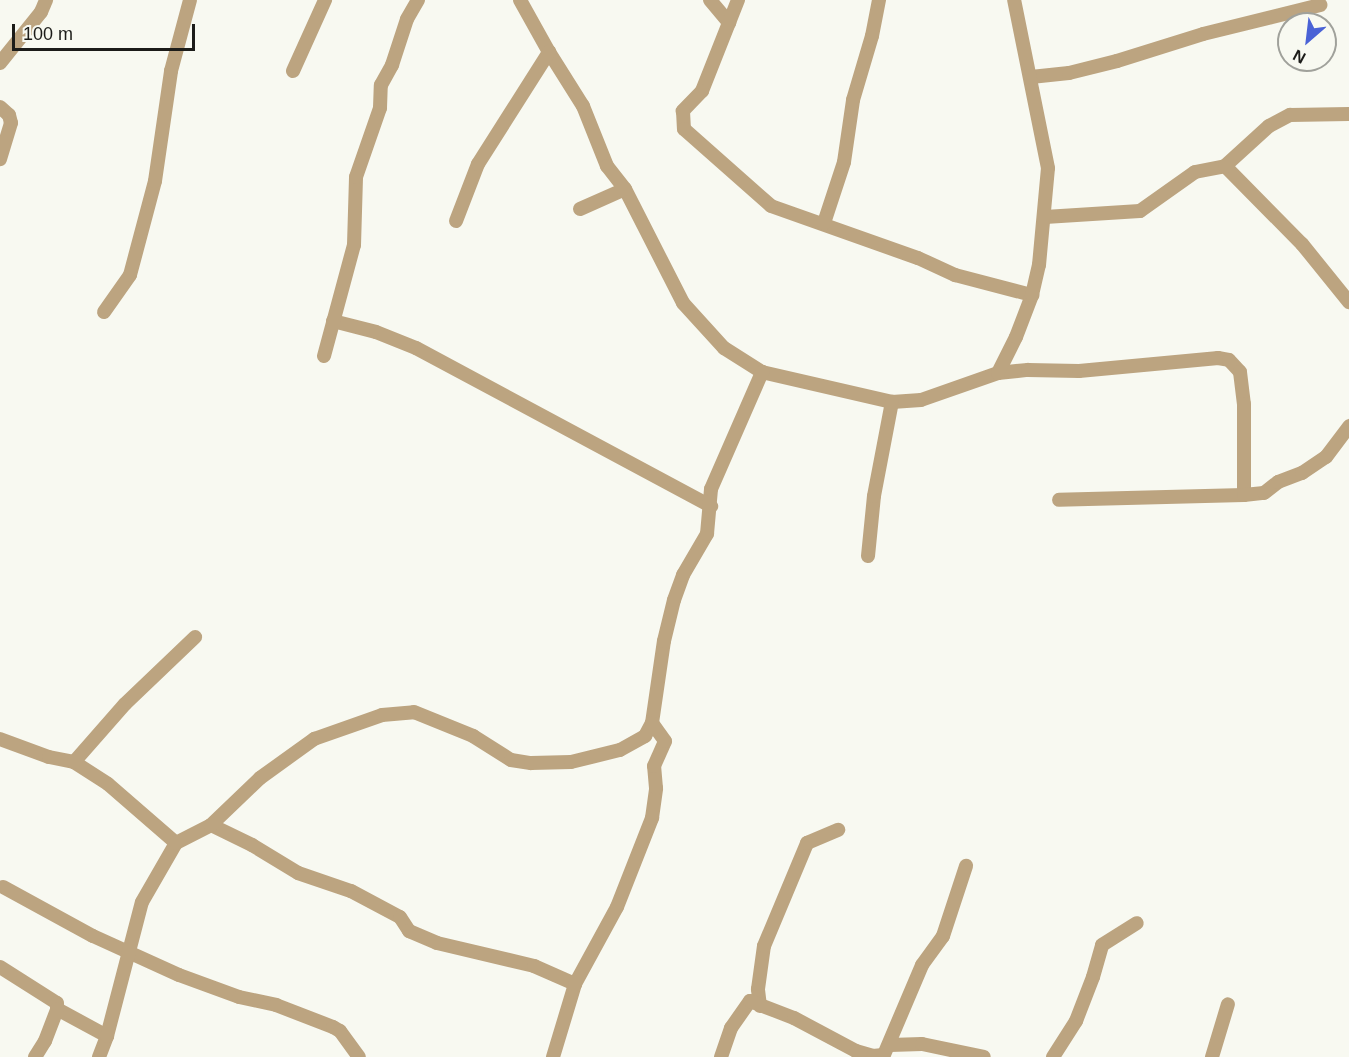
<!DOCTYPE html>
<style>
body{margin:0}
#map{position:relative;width:1349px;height:1057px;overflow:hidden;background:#f8f9f1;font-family:Arial,sans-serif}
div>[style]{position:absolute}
.minor>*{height:14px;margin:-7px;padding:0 7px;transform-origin:7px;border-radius:7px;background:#bca480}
span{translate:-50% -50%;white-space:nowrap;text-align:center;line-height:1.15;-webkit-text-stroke:6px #f8f9f1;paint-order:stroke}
.north{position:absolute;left:1277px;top:12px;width:60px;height:60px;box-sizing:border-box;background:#f8f9f1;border:2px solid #a0a19b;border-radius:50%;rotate:208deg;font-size:16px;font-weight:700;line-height:24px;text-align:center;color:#1c1c19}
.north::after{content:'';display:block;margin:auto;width:21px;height:27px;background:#4a62d6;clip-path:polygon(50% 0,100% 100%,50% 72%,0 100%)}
.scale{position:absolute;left:12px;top:24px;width:183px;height:27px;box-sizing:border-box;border:3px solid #1c1c19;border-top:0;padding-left:8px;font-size:18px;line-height:21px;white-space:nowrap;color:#1c1c19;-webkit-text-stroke:4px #f8f9f1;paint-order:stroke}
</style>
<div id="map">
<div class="minor">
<i style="left:520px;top:0;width:60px;rotate:60.9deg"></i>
<i style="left:549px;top:52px;width:64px;rotate:57.8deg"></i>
<i style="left:583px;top:106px;width:65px;rotate:68.2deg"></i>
<i style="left:607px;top:166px;width:29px;rotate:52deg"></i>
<i style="left:625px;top:189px;width:128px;rotate:63deg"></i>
<i style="left:683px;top:303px;width:61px;rotate:47.7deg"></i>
<i style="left:724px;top:348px;width:45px;rotate:32.3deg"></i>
<i style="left:762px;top:372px;width:133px;rotate:13deg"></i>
<i style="left:892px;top:402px;width:29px;rotate:-4deg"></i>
<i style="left:921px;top:400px;width:82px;rotate:-19.3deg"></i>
<i style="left:998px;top:373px;width:30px;rotate:-6deg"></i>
<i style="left:1028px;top:370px;width:51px;rotate:1.1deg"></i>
<i style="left:1079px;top:371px;width:140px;rotate:-5.3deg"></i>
<i style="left:1218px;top:358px;width:11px;rotate:10deg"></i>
<i style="left:1229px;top:360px;width:16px;rotate:47deg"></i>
<i style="left:1240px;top:372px;width:32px;rotate:83deg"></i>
<i style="left:1244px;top:404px;width:91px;rotate:90deg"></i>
<i style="left:1244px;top:495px;width:185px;rotate:178.5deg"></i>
<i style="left:710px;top:0;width:30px;rotate:50deg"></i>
<i style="left:738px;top:0;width:98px;rotate:111.6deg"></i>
<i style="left:702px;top:91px;width:28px;rotate:134deg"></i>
<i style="left:683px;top:111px;width:18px;rotate:87deg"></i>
<i style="left:684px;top:129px;width:116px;rotate:41.5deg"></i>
<i style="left:771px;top:206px;width:156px;rotate:19.5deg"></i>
<i style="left:918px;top:258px;width:41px;rotate:24.7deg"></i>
<i style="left:955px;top:275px;width:80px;rotate:14.6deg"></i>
<i style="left:0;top:63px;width:65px;rotate:-51.2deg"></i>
<i style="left:41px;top:12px;width:13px;rotate:-67deg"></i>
<i style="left:293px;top:71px;width:78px;rotate:-65.7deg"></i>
<i style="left:1031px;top:77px;width:38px;rotate:-6deg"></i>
<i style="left:1069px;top:73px;width:49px;rotate:-14deg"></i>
<i style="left:1117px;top:61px;width:90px;rotate:-17.4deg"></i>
<i style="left:1203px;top:34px;width:121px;rotate:-13.9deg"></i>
<i style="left:0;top:107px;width:12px;rotate:42deg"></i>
<i style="left:9px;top:115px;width:8px;rotate:76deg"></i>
<i style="left:11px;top:123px;width:38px;rotate:107deg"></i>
<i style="left:1225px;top:166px;width:110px;rotate:45.4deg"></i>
<i style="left:1302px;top:244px;width:75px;rotate:51deg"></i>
<i style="left:580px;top:209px;width:49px;rotate:-24deg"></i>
<i style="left:1045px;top:217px;width:95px;rotate:-3.6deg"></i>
<i style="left:1140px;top:211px;width:67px;rotate:-35.3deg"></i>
<i style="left:1195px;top:172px;width:31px;rotate:-11deg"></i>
<i style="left:1225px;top:166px;width:59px;rotate:-42.3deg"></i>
<i style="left:1269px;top:126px;width:24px;rotate:-28deg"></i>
<i style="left:1290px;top:115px;width:59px;rotate:-1deg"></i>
<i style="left:456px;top:221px;width:61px;rotate:-68.9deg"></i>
<i style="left:478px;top:164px;width:133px;rotate:-57.6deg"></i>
<i style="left:824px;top:223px;width:64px;rotate:-71.8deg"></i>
<i style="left:844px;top:162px;width:63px;rotate:-81.7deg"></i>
<i style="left:853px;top:100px;width:67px;rotate:-73.5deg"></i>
<i style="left:872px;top:36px;width:37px;rotate:-79deg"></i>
<i style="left:104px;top:312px;width:45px;rotate:-54.9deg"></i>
<i style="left:130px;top:275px;width:97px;rotate:-75.1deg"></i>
<i style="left:155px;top:181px;width:111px;rotate:-81.7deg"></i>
<i style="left:171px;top:71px;width:73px;rotate:-75deg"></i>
<i style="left:333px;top:321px;width:44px;rotate:14.3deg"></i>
<i style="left:376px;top:332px;width:43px;rotate:21.8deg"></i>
<i style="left:416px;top:348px;width:335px;rotate:28.2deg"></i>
<i style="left:324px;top:356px;width:115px;rotate:-74.9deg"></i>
<i style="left:354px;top:245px;width:68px;rotate:-88.3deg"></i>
<i style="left:356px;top:177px;width:73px;rotate:-70.8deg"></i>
<i style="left:380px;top:108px;width:23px;rotate:-88deg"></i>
<i style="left:381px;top:85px;width:23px;rotate:-61deg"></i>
<i style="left:392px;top:65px;width:48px;rotate:-71.9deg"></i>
<i style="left:407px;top:19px;width:22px;rotate:-60deg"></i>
<i style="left:998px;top:373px;width:40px;rotate:-63.4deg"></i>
<i style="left:1016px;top:337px;width:45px;rotate:-69.1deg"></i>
<i style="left:1032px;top:295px;width:31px;rotate:-77deg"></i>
<i style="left:1039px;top:265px;width:97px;rotate:-84.7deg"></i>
<i style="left:1048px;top:168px;width:171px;rotate:-101.4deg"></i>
<i style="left:1244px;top:495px;width:20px;rotate:-6deg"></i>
<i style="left:1264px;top:493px;width:18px;rotate:-38deg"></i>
<i style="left:1278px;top:482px;width:26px;rotate:-21deg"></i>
<i style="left:1302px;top:473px;width:29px;rotate:-34deg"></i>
<i style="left:1326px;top:457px;width:39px;rotate:-53deg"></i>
<i style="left:868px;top:556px;width:60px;rotate:-84.3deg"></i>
<i style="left:874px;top:496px;width:96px;rotate:-79.2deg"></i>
<i style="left:0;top:739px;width:52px;rotate:20.2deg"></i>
<i style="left:49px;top:757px;width:25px;rotate:11deg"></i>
<i style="left:74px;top:762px;width:40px;rotate:32.9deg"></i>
<i style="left:108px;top:784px;width:90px;rotate:40.9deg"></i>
<i style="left:74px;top:762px;width:77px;rotate:-48.7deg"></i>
<i style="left:125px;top:704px;width:97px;rotate:-43.7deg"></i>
<i style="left:211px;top:825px;width:46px;rotate:26deg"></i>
<i style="left:252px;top:845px;width:54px;rotate:31.3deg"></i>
<i style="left:298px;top:873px;width:56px;rotate:18.8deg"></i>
<i style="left:351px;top:891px;width:55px;rotate:28deg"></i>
<i style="left:400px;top:917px;width:17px;rotate:57deg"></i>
<i style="left:409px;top:931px;width:30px;rotate:23deg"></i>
<i style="left:437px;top:943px;width:100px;rotate:13.3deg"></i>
<i style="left:534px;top:966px;width:45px;rotate:23.7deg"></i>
<i style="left:3px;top:887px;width:102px;rotate:28.6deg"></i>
<i style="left:93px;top:936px;width:94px;rotate:24.4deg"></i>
<i style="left:179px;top:975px;width:64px;rotate:20.1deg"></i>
<i style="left:239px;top:997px;width:38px;rotate:12deg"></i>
<i style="left:276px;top:1005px;width:61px;rotate:21.1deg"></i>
<i style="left:333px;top:1027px;width:8px;rotate:30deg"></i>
<i style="left:340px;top:1031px;width:32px;rotate:54deg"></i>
<i style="left:0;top:967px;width:67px;rotate:32.3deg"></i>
<i style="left:57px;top:1003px;width:6px;rotate:90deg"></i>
<i style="left:57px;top:1009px;width:57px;rotate:28.4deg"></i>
<i style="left:760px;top:1006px;width:17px;rotate:-97deg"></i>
<i style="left:758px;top:989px;width:43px;rotate:-82.1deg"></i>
<i style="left:764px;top:946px;width:112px;rotate:-67.3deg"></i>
<i style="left:807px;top:843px;width:34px;rotate:-23deg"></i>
<i style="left:890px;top:1045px;width:32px;rotate:-2deg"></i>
<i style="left:922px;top:1044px;width:63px;rotate:11.8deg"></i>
<i style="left:35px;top:1057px;width:19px;rotate:-58deg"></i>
<i style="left:45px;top:1041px;width:34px;rotate:-69deg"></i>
<i style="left:99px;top:1057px;width:22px;rotate:-69deg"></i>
<i style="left:107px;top:1036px;width:138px;rotate:-75.4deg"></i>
<i style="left:142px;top:902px;width:68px;rotate:-60deg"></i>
<i style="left:176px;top:843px;width:39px;rotate:-27deg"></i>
<i style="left:211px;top:825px;width:68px;rotate:-43.8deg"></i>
<i style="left:260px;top:778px;width:67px;rotate:-35.8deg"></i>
<i style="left:314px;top:739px;width:72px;rotate:-19.4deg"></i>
<i style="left:382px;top:715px;width:32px;rotate:-5deg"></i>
<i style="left:414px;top:712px;width:64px;rotate:22.1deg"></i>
<i style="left:473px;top:736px;width:45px;rotate:32.3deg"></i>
<i style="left:511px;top:760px;width:20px;rotate:9deg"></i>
<i style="left:531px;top:763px;width:40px;rotate:-1.4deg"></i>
<i style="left:571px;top:762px;width:50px;rotate:-13.8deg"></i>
<i style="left:620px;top:750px;width:29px;rotate:-29deg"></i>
<i style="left:645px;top:736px;width:15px;rotate:-62deg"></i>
<i style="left:652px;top:723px;width:83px;rotate:-81.7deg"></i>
<i style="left:664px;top:641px;width:42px;rotate:-76.3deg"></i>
<i style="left:674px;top:600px;width:27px;rotate:-70deg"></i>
<i style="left:683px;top:575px;width:48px;rotate:-59.7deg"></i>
<i style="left:707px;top:534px;width:45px;rotate:-84.9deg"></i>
<i style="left:711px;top:489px;width:128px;rotate:-66.4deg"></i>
<i style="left:553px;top:1057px;width:76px;rotate:-73.2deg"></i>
<i style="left:575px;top:984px;width:88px;rotate:-61.4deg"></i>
<i style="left:617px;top:907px;width:96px;rotate:-68.5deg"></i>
<i style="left:652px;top:818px;width:30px;rotate:-82deg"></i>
<i style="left:656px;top:788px;width:22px;rotate:-95deg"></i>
<i style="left:654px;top:766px;width:27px;rotate:-66deg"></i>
<i style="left:665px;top:741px;width:22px;rotate:-126deg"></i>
<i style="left:721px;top:1057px;width:31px;rotate:-71deg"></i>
<i style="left:731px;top:1028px;width:33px;rotate:-55deg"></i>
<i style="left:750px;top:1001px;width:47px;rotate:21.1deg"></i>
<i style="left:794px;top:1018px;width:70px;rotate:28deg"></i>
<i style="left:856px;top:1051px;width:18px;rotate:16deg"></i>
<i style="left:873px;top:1056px;width:10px;rotate:-6deg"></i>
<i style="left:883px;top:1057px;width:100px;rotate:-67deg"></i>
<i style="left:922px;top:965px;width:36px;rotate:-54deg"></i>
<i style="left:943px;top:936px;width:74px;rotate:-71.8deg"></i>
<i style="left:1053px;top:1057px;width:43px;rotate:-57.4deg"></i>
<i style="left:1076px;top:1021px;width:47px;rotate:-68.9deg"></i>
<i style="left:1093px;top:977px;width:33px;rotate:-74deg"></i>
<i style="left:1102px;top:945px;width:41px;rotate:-32.2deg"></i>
<i style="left:1212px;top:1057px;width:55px;rotate:-73.2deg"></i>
</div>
<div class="north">N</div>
<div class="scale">100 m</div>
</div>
